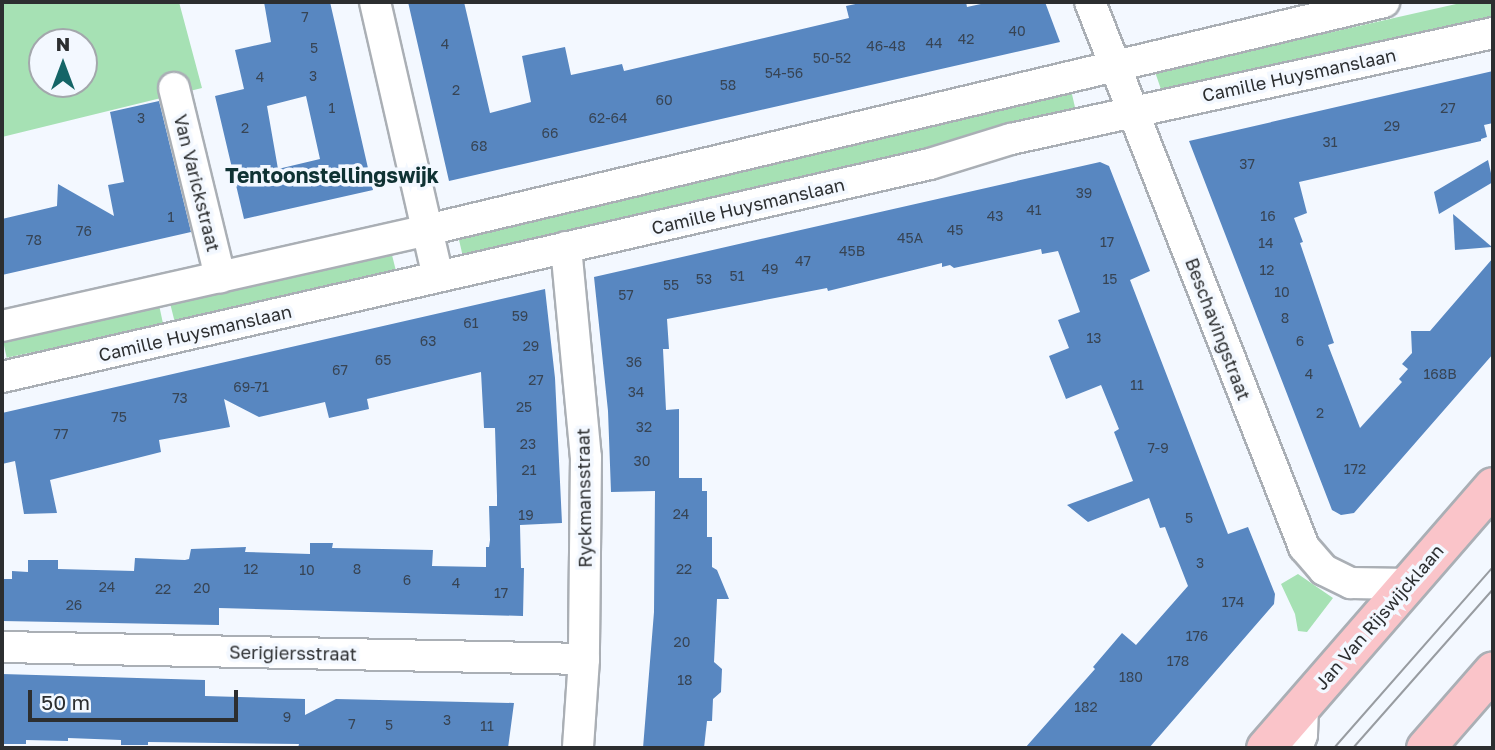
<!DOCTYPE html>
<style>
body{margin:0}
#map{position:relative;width:1495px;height:750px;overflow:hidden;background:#f3f8ff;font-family:"Golos Text",sans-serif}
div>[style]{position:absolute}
.green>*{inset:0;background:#a6e1b4;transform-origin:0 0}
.building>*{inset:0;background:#5887c1}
.roads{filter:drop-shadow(2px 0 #aaafb5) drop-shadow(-2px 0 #aaafb5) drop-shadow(0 2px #aaafb5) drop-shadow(0 -2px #aaafb5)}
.minor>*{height:30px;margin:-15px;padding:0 15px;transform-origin:15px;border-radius:15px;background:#fff}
.major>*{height:37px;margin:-18.5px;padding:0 18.5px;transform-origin:18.5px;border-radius:18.5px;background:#fac4c9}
.tram>*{height:2px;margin:-1px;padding:0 1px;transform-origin:1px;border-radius:1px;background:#989ca1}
span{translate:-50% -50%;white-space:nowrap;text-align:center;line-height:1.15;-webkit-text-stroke:7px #f3f8ff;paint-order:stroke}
.number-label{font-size:14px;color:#374454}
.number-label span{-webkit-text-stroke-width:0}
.street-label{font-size:18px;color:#2c2e30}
.quarter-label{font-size:21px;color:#0f3233;font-weight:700}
.frame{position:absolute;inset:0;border:4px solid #2c2e30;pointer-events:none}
.north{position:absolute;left:28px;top:28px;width:70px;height:70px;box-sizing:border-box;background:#f3f8ff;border:2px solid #a3a7ac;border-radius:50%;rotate:0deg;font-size:19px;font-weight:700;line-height:28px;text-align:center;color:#2c2e30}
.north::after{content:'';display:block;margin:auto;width:24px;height:32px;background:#156567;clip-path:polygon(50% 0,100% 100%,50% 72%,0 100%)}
.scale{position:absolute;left:28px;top:690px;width:210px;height:32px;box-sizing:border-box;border:4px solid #2c2e30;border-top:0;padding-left:9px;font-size:21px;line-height:24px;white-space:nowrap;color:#2c2e30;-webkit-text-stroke:5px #f3f8ff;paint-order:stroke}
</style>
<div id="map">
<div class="green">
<i style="clip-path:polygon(evenodd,2px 2px,179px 2px,202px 88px,2px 137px,2px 2px,42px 42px,84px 42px,84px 84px,42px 84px,42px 42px)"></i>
<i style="clip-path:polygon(1465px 2px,1493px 2px,1493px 19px,1163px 95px,1155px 72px)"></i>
<i style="left:1071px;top:90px;width:26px;height:630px;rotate:77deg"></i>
<i style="left:390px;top:247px;width:25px;height:227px;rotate:76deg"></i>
<i style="left:158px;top:300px;width:25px;height:160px;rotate:78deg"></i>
<i style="clip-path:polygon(1298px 574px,1333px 598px,1307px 632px,1298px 631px,1295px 614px,1281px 584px)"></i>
</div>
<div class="building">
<i style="clip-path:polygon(evenodd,264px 2px,330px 2px,373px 190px,244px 219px,215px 96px,244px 89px,235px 50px,271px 42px,264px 2px,306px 96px,320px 159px,278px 169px,267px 106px,306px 96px)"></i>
<i style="clip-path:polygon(408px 2px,464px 2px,490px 113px,531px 102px,522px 56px,565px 47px,571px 75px,622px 64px,624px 71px,849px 18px,846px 6px,865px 2px,966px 2px,967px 7px,990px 2px,1045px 2px,1060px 42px,449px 181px)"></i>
<i style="clip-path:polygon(1493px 71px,1493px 123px,1484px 125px,1487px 137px,1481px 139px,1481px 141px,1299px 182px,1307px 213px,1294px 218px,1303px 242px,1300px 243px,1334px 343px,1328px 345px,1360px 428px,1402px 382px,1399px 379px,1408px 369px,1402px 364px,1412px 353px,1411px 331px,1430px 331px,1493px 258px,1493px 354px,1354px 513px,1341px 515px,1332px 510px,1189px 141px)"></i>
<i style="clip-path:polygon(159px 101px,191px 232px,2px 275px,2px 219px,57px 206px,58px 184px,114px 216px,108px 185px,124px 182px,110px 112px)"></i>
<i style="clip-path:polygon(1488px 160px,1493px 182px,1439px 214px,1434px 192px)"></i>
<i style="clip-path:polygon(1100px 162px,1109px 166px,1150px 271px,1130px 280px,1228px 534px,1248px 527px,1275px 594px,1274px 604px,1149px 748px,1025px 748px,1095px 669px,1093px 667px,1122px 633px,1136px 645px,1188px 586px,1165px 527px,1160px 528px,1149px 498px,1088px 522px,1067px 505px,1133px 481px,1114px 432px,1119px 429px,1101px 385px,1066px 399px,1049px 356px,1069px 348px,1058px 320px,1080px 312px,1058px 251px,1042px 254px,1041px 249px,954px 268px,950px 265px,942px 267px,942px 263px,828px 291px,827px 288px,667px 319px,669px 349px,663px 349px,666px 410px,679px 409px,679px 478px,702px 478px,702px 491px,707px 491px,707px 537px,712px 537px,712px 567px,717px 570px,729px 599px,717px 599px,714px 662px,722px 669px,721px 692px,713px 699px,712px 721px,707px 721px,704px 748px,643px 748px,654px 612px,655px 491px,611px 492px,608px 411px,594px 277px)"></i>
<i style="clip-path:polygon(1453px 214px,1492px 247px,1455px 250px)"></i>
<i style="clip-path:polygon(545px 289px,555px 378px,562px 523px,520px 525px,521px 568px,524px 568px,523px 616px,219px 608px,219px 625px,2px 621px,2px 579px,12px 579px,12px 571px,28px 572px,28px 560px,58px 560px,58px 569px,134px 571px,135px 558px,185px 560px,189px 559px,191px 549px,246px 547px,245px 552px,310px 554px,310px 543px,333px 543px,332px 548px,433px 550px,432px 566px,486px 567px,486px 547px,489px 547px,490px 540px,489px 506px,497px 506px,497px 496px,495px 428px,484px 428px,481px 372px,367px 399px,369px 409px,329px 418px,325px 402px,259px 417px,224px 399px,230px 427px,159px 440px,161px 452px,50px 480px,57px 513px,24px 514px,15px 461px,2px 464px,2px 413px)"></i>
<i style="clip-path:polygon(2px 674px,205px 680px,205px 696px,305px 699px,305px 715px,336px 699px,514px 703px,508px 748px,298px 748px,299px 744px,148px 742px,148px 745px,121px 745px,121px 740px,68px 738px,68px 741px,26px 740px,26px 744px,2px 744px)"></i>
</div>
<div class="roads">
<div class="minor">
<i style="left:375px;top:2px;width:281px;rotate:77.1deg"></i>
<i style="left:1090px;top:2px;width:586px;rotate:68.56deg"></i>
<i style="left:1304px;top:547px;width:30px;rotate:49deg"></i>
<i style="left:1324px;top:570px;width:30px;rotate:26deg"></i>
<i style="left:1351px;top:583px;width:57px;rotate:1deg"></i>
<i style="left:174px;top:88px;width:195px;rotate:76.3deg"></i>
<i style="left:566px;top:247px;width:211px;rotate:84.6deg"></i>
<i style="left:586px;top:457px;width:202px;rotate:90.6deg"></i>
<i style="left:584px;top:659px;width:89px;rotate:93.9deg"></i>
<i style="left:2px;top:326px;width:436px;rotate:-12.7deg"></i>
<i style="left:427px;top:230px;width:984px;rotate:-13.4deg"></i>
<i style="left:2px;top:377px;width:952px;rotate:-12.93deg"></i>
<i style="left:930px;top:164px;width:85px;rotate:-17.2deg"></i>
<i style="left:1011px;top:139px;width:494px;rotate:-12.4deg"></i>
<i style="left:2px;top:647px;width:582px;rotate:1.18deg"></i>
<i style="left:1297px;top:748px;width:14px;rotate:-69deg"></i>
<i style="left:1302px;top:735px;width:31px;rotate:-88deg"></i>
</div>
<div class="major">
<i style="left:1265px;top:748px;width:347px;rotate:-49deg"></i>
<i style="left:1425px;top:748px;width:103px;rotate:-48.9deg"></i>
</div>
</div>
<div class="tram">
<i style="left:1334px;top:748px;width:241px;rotate:-48.7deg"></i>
<i style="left:1353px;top:748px;width:212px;rotate:-48.6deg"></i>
</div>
<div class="number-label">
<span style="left:305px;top:17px">7</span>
<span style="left:1017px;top:31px">40</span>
<span style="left:966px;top:39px">42</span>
<span style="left:934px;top:43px">44</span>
<span style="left:445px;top:44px">4</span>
<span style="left:886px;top:46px">46-48</span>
<span style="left:314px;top:48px">5</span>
<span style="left:832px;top:58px">50-52</span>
<span style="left:784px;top:73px">54-56</span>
<span style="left:313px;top:76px">3</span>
<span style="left:260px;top:77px">4</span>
<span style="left:728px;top:85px">58</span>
<span style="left:456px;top:90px">2</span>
<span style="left:664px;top:100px">60</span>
<span style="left:332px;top:108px">1</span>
<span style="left:1448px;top:108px">27</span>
<span style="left:141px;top:118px">3</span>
<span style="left:608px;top:118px">62-64</span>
<span style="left:1392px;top:126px">29</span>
<span style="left:245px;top:128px">2</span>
<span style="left:550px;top:133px">66</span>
<span style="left:1330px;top:142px">31</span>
<span style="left:479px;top:146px">68</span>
<span style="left:1247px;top:164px">37</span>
<span style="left:1084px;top:193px">39</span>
<span style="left:1034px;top:210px">41</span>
<span style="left:995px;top:216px">43</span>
<span style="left:1268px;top:216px">16</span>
<span style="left:171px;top:217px">1</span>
<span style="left:955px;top:230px">45</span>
<span style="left:84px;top:231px">76</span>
<span style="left:910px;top:238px">45A</span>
<span style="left:34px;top:240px">78</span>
<span style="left:1107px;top:242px">17</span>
<span style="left:1266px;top:243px">14</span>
<span style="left:852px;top:251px">45B</span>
<span style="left:803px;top:261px">47</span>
<span style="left:770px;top:269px">49</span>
<span style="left:1267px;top:270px">12</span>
<span style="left:737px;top:276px">51</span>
<span style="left:704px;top:279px">53</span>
<span style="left:1110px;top:279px">15</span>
<span style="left:671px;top:285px">55</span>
<span style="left:1282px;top:292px">10</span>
<span style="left:626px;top:295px">57</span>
<span style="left:520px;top:316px">59</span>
<span style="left:1285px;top:318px">8</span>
<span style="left:471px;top:323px">61</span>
<span style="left:1094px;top:338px">13</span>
<span style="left:428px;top:341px">63</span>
<span style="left:1300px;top:341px">6</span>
<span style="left:531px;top:346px">29</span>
<span style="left:383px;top:360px">65</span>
<span style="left:634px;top:362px">36</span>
<span style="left:340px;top:370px">67</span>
<span style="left:1309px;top:374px">4</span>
<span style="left:1440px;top:374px">168B</span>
<span style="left:536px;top:380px">27</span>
<span style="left:1137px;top:385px">11</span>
<span style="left:251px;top:387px">69-71</span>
<span style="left:636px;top:392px">34</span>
<span style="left:180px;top:398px">73</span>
<span style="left:524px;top:407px">25</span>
<span style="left:1320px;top:413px">2</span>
<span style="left:119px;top:417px">75</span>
<span style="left:644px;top:427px">32</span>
<span style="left:61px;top:434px">77</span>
<span style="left:528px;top:444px">23</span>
<span style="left:1158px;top:448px">7-9</span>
<span style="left:642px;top:461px">30</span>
<span style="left:1355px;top:469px">172</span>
<span style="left:529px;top:470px">21</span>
<span style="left:681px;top:514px">24</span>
<span style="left:526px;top:515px">19</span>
<span style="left:1189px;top:518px">5</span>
<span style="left:1200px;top:563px">3</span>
<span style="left:251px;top:569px">12</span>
<span style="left:357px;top:569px">8</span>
<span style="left:684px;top:569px">22</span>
<span style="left:307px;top:570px">10</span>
<span style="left:407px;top:580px">6</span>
<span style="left:456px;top:583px">4</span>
<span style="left:107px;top:587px">24</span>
<span style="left:202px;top:588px">20</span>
<span style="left:163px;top:589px">22</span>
<span style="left:501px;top:593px">17</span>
<span style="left:1233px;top:602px">174</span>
<span style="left:74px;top:605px">26</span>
<span style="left:1197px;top:636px">176</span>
<span style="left:682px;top:642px">20</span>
<span style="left:1178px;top:661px">178</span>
<span style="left:1131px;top:677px">180</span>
<span style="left:685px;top:680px">18</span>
<span style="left:1086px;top:707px">182</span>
<span style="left:287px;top:717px">9</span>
<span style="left:447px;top:720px">3</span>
<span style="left:352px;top:724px">7</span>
<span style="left:389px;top:725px">5</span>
<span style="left:487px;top:726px">11</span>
</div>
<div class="street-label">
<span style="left:1299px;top:75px;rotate:-12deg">Camille Huysmanslaan</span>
<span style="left:197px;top:183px;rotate:76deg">Van Varickstraat</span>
<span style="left:748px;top:206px;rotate:-13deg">Camille Huysmanslaan</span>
<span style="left:1218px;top:329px;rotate:69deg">Beschavingstraat</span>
<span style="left:195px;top:333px;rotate:-13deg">Camille Huysmanslaan</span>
<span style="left:584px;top:498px;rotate:-91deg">Ryckmansstraat</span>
<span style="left:1379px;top:617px;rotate:-49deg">Jan Van Rijswijcklaan</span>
<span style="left:293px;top:653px;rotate:1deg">Serigiersstraat</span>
</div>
<div class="quarter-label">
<span style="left:332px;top:175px">Tentoonstellingswijk</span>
</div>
<div class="frame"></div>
<div class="north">N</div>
<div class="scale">50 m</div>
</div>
